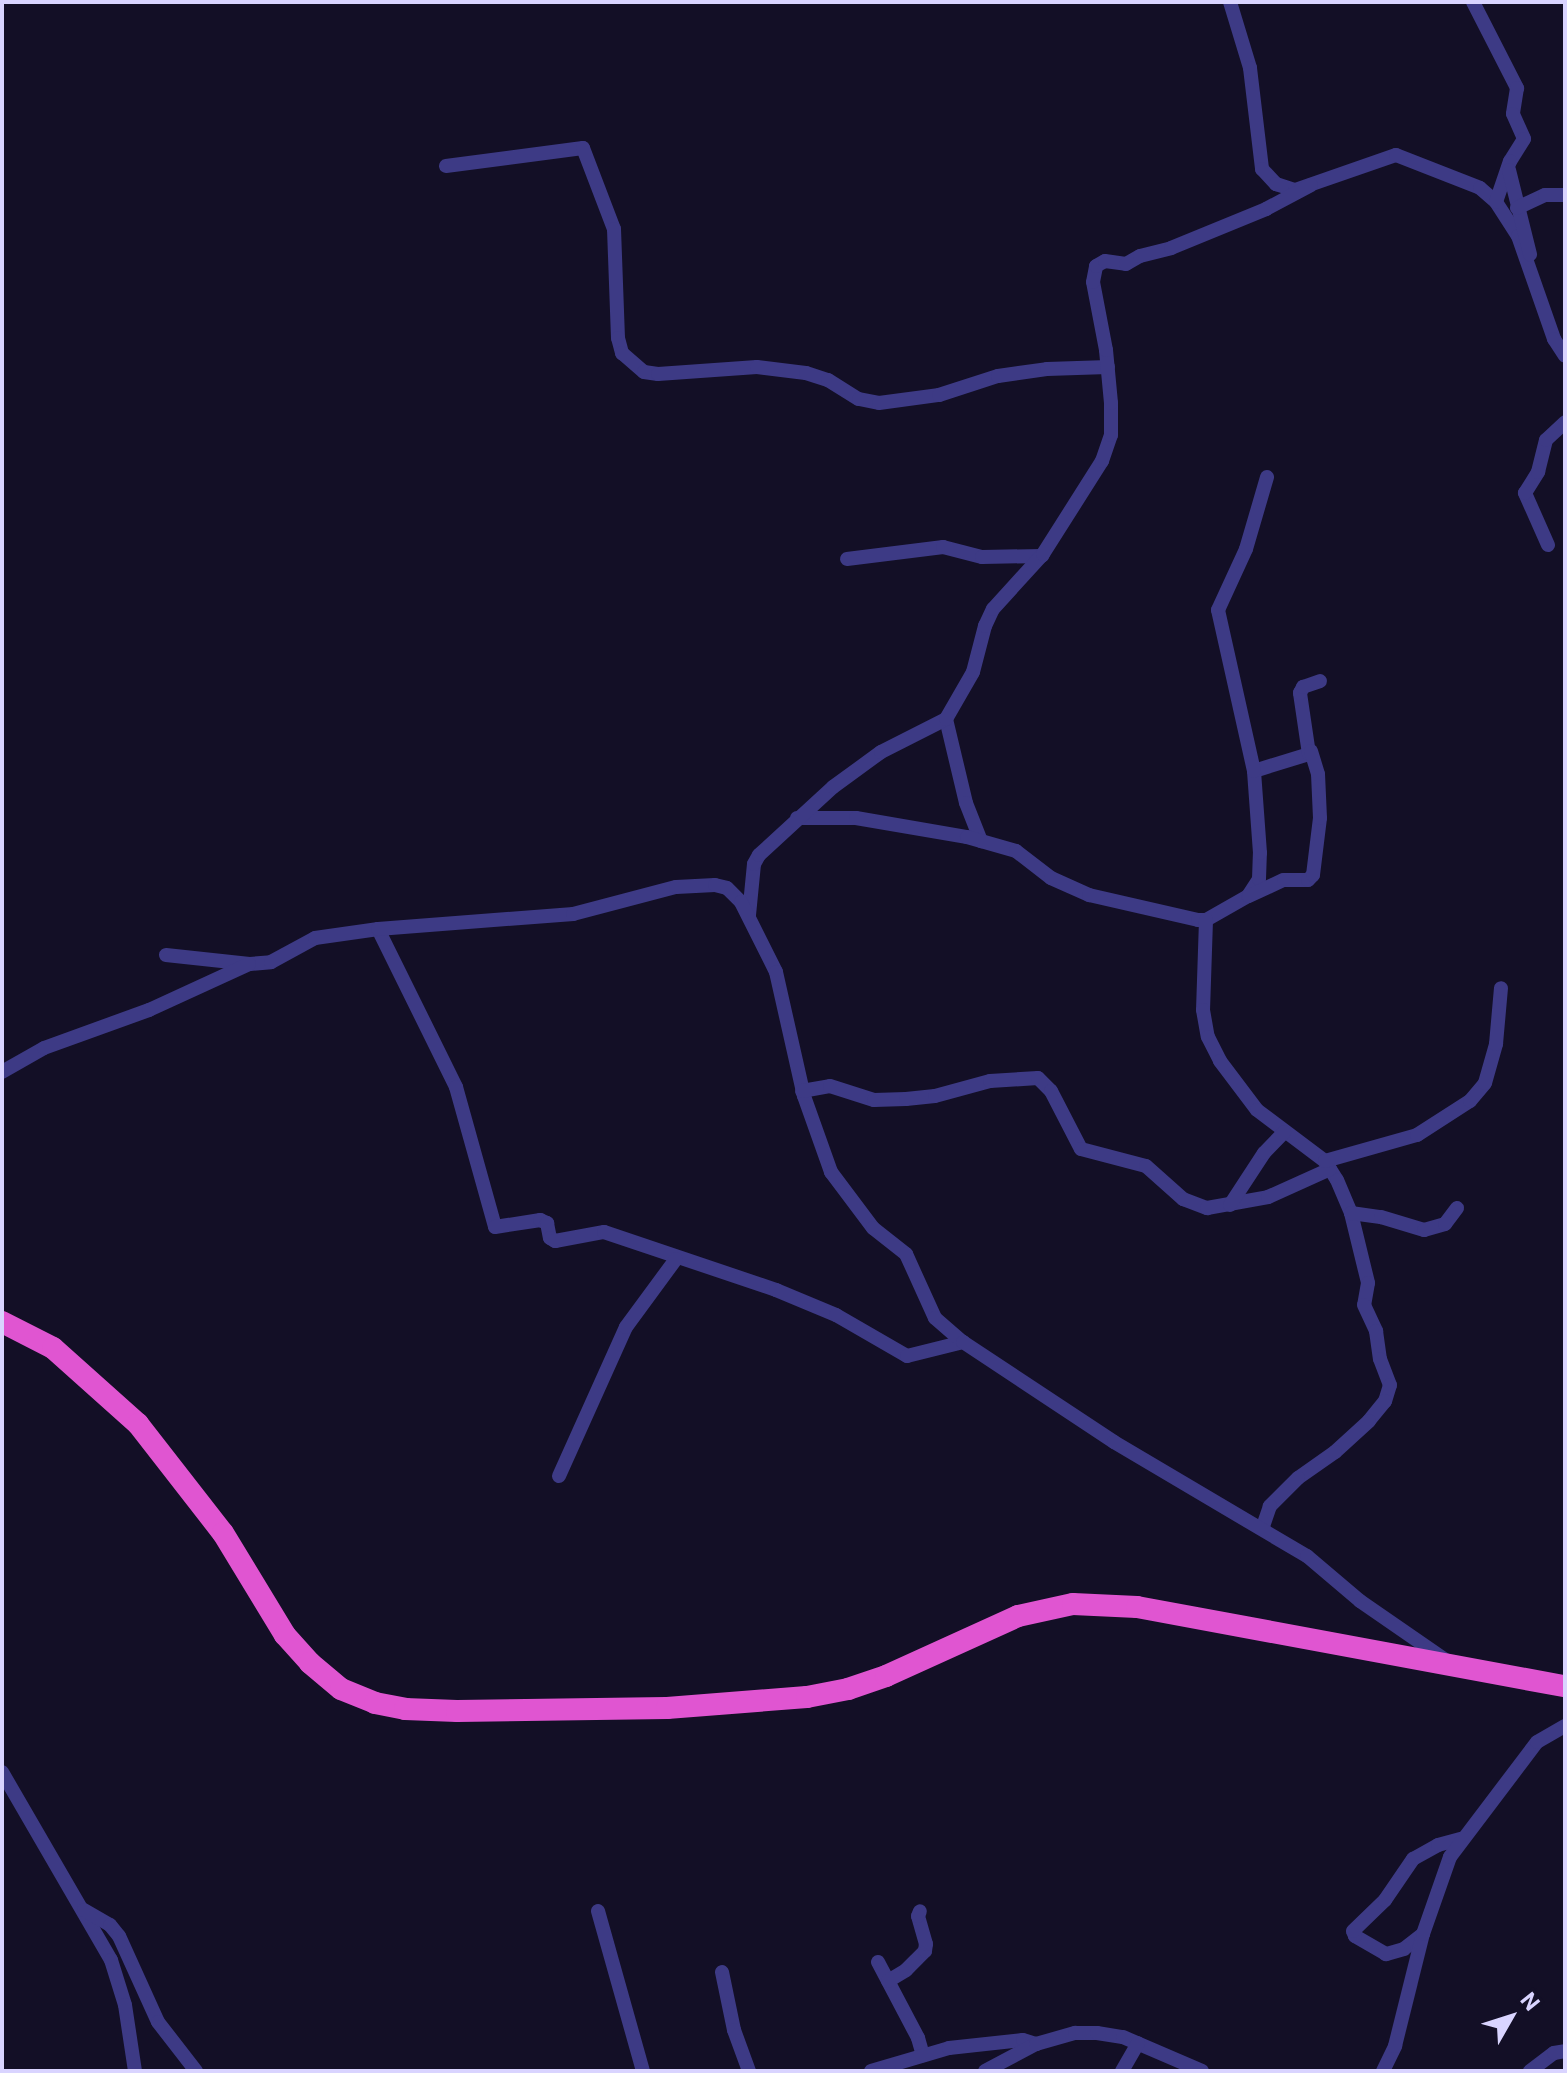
<!DOCTYPE html>
<style>
body{margin:0}
#map{position:relative;width:1567px;height:2073px;overflow:hidden;background:#130f26;font-family:Roboto,sans-serif}
div>[style]{position:absolute}
.minor>*{height:14px;margin:-7px;padding:0 7px;transform-origin:7px;border-radius:7px;background:#3d3a85}
.trunk>*{height:22px;margin:-11px;padding:0 11px;transform-origin:11px;border-radius:11px;background:#e055d1}
span{translate:-50% -50%;white-space:nowrap;text-align:center;line-height:1.15;-webkit-text-stroke:6px #130f26;paint-order:stroke}
.frame{position:absolute;inset:0;border:4px solid #d9d4ff;pointer-events:none}
.north{position:absolute;left:1471px;top:1977px;width:80px;height:80px;-webkit-text-stroke:6px #130f26;paint-order:stroke;rotate:51deg;font-size:22px;font-weight:700;line-height:32px;text-align:center;color:#d9d4ff}
.north::after{content:'';display:block;margin:auto;width:28px;height:36px;background:#d9d4ff;clip-path:polygon(50% 0,100% 100%,50% 72%,0 100%)}
</style>
<div id="map">
<div class="minor">
<i style="left:1230px;top:2px;width:69px;rotate:73.1deg"></i>
<i style="left:1250px;top:68px;width:102px;rotate:83.2deg"></i>
<i style="left:1262px;top:169px;width:21px;rotate:47deg"></i>
<i style="left:1276px;top:184px;width:20px;rotate:18deg"></i>
<i style="left:1295px;top:190px;width:107px;rotate:-19.1deg"></i>
<i style="left:1396px;top:155px;width:90px;rotate:21.4deg"></i>
<i style="left:1480px;top:188px;width:21px;rotate:41deg"></i>
<i style="left:1496px;top:202px;width:40px;rotate:57.1deg"></i>
<i style="left:1518px;top:236px;width:109px;rotate:70.7deg"></i>
<i style="left:1554px;top:339px;width:20px;rotate:57deg"></i>
<i style="left:1473px;top:2px;width:97px;rotate:62.9deg"></i>
<i style="left:1517px;top:88px;width:26px;rotate:99deg"></i>
<i style="left:1513px;top:114px;width:27px;rotate:66deg"></i>
<i style="left:1524px;top:139px;width:26px;rotate:122deg"></i>
<i style="left:1510px;top:161px;width:43px;rotate:108.9deg"></i>
<i style="left:446px;top:166px;width:138px;rotate:-7.5deg"></i>
<i style="left:583px;top:148px;width:87px;rotate:69.1deg"></i>
<i style="left:614px;top:229px;width:109px;rotate:87.9deg"></i>
<i style="left:618px;top:338px;width:16px;rotate:75deg"></i>
<i style="left:622px;top:353px;width:29px;rotate:41deg"></i>
<i style="left:644px;top:372px;width:14px;rotate:8deg"></i>
<i style="left:658px;top:374px;width:99px;rotate:-4deg"></i>
<i style="left:757px;top:367px;width:49px;rotate:7deg"></i>
<i style="left:806px;top:373px;width:23px;rotate:18deg"></i>
<i style="left:828px;top:380px;width:36px;rotate:32deg"></i>
<i style="left:859px;top:399px;width:20px;rotate:11deg"></i>
<i style="left:879px;top:403px;width:61px;rotate:-7.6deg"></i>
<i style="left:939px;top:395px;width:62px;rotate:-17.9deg"></i>
<i style="left:998px;top:376px;width:49px;rotate:-8.1deg"></i>
<i style="left:1047px;top:369px;width:61px;rotate:-1.9deg"></i>
<i style="left:1509px;top:170px;width:87px;rotate:76deg"></i>
<i style="left:1517px;top:208px;width:31px;rotate:-25deg"></i>
<i style="left:1545px;top:195px;width:20px"></i>
<i style="left:1548px;top:545px;width:57px;rotate:-113.9deg"></i>
<i style="left:1525px;top:493px;width:25px;rotate:-58deg"></i>
<i style="left:1538px;top:472px;width:33px;rotate:-76deg"></i>
<i style="left:1546px;top:440px;width:26px;rotate:-43deg"></i>
<i style="left:847px;top:559px;width:97px;rotate:-7.1deg"></i>
<i style="left:943px;top:547px;width:40px;rotate:14.4deg"></i>
<i style="left:982px;top:557px;width:60px;rotate:-1deg"></i>
<i style="left:946px;top:719px;width:86px;rotate:76.6deg"></i>
<i style="left:966px;top:803px;width:41px;rotate:68.5deg"></i>
<i style="left:1254px;top:771px;width:58px;rotate:-17.2deg"></i>
<i style="left:1309px;top:754px;width:62px;rotate:-98.4deg"></i>
<i style="left:1300px;top:693px;width:7px;rotate:-63deg"></i>
<i style="left:1303px;top:687px;width:18px;rotate:-19deg"></i>
<i style="left:797px;top:818px;width:59px"></i>
<i style="left:856px;top:818px;width:113px;rotate:9.7deg"></i>
<i style="left:967px;top:837px;width:51px;rotate:15.9deg"></i>
<i style="left:1016px;top:851px;width:44px;rotate:37.6deg"></i>
<i style="left:1051px;top:878px;width:42px;rotate:24.1deg"></i>
<i style="left:1089px;top:895px;width:112px;rotate:12.9deg"></i>
<i style="left:1198px;top:920px;width:8px"></i>
<i style="left:1206px;top:920px;width:48px;rotate:-29.7deg"></i>
<i style="left:1248px;top:896px;width:20px;rotate:-57deg"></i>
<i style="left:1259px;top:879px;width:26px;rotate:-88deg"></i>
<i style="left:1260px;top:853px;width:82px;rotate:-94.2deg"></i>
<i style="left:1254px;top:771px;width:165px;rotate:-102.6deg"></i>
<i style="left:1218px;top:610px;width:67px;rotate:-65.3deg"></i>
<i style="left:1246px;top:549px;width:75px;rotate:-73.7deg"></i>
<i style="left:1249px;top:896px;width:38px;rotate:-25deg"></i>
<i style="left:1284px;top:880px;width:24px"></i>
<i style="left:1308px;top:880px;width:7px;rotate:-45deg"></i>
<i style="left:1313px;top:875px;width:57px;rotate:-83deg"></i>
<i style="left:1320px;top:818px;width:44px;rotate:-92.6deg"></i>
<i style="left:1318px;top:774px;width:24px;rotate:-107deg"></i>
<i style="left:749px;top:915px;width:51px;rotate:-84.4deg"></i>
<i style="left:754px;top:864px;width:10px;rotate:-61deg"></i>
<i style="left:759px;top:855px;width:100px;rotate:-42.6deg"></i>
<i style="left:833px;top:787px;width:59px;rotate:-36.1deg"></i>
<i style="left:881px;top:752px;width:73px;rotate:-26.9deg"></i>
<i style="left:946px;top:719px;width:54px;rotate:-60.1deg"></i>
<i style="left:973px;top:672px;width:48px;rotate:-75.4deg"></i>
<i style="left:985px;top:626px;width:19px;rotate:-65deg"></i>
<i style="left:993px;top:609px;width:74px;rotate:-47.7deg"></i>
<i style="left:1043px;top:554px;width:110px;rotate:-57.6deg"></i>
<i style="left:1102px;top:461px;width:28px;rotate:-71deg"></i>
<i style="left:1111px;top:435px;width:32px;rotate:-90deg"></i>
<i style="left:1111px;top:403px;width:53px;rotate:-95.4deg"></i>
<i style="left:1106px;top:350px;width:69px;rotate:-100.8deg"></i>
<i style="left:1093px;top:282px;width:16px;rotate:-79deg"></i>
<i style="left:1096px;top:266px;width:10px;rotate:-29deg"></i>
<i style="left:1105px;top:261px;width:21px;rotate:8deg"></i>
<i style="left:1126px;top:264px;width:16px;rotate:-30deg"></i>
<i style="left:1140px;top:256px;width:32px;rotate:-14deg"></i>
<i style="left:1171px;top:248px;width:103px;rotate:-22.3deg"></i>
<i style="left:1266px;top:209px;width:51px;rotate:-28.1deg"></i>
<i style="left:1206px;top:920px;width:90px;rotate:91.9deg"></i>
<i style="left:1203px;top:1010px;width:27px;rotate:80deg"></i>
<i style="left:1208px;top:1037px;width:27px;rotate:63deg"></i>
<i style="left:1220px;top:1061px;width:61px;rotate:52.9deg"></i>
<i style="left:1257px;top:1110px;width:85px;rotate:36.9deg"></i>
<i style="left:1325px;top:1161px;width:22px;rotate:58deg"></i>
<i style="left:1337px;top:1180px;width:36px;rotate:67deg"></i>
<i style="left:1351px;top:1213px;width:72px;rotate:76.3deg"></i>
<i style="left:1368px;top:1283px;width:22px;rotate:100deg"></i>
<i style="left:1364px;top:1305px;width:29px;rotate:65deg"></i>
<i style="left:1376px;top:1331px;width:28px;rotate:82deg"></i>
<i style="left:1380px;top:1359px;width:28px;rotate:69deg"></i>
<i style="left:1390px;top:1385px;width:17px;rotate:107deg"></i>
<i style="left:1385px;top:1401px;width:26px;rotate:129deg"></i>
<i style="left:1369px;top:1421px;width:46px;rotate:137.6deg"></i>
<i style="left:1335px;top:1452px;width:45px;rotate:144.9deg"></i>
<i style="left:1298px;top:1478px;width:40px;rotate:135deg"></i>
<i style="left:1270px;top:1506px;width:24px;rotate:109deg"></i>
<i style="left:378px;top:929px;width:176px;rotate:63.7deg"></i>
<i style="left:456px;top:1087px;width:145px;rotate:74.4deg"></i>
<i style="left:495px;top:1227px;width:46px;rotate:-8.8deg"></i>
<i style="left:540px;top:1220px;width:8px;rotate:23deg"></i>
<i style="left:547px;top:1223px;width:15px;rotate:79deg"></i>
<i style="left:550px;top:1238px;width:6px;rotate:31deg"></i>
<i style="left:555px;top:1241px;width:50px;rotate:-10.4deg"></i>
<i style="left:604px;top:1232px;width:182px;rotate:18.6deg"></i>
<i style="left:776px;top:1290px;width:65px;rotate:22.6deg"></i>
<i style="left:836px;top:1315px;width:82px;rotate:30deg"></i>
<i style="left:907px;top:1356px;width:58px;rotate:-14deg"></i>
<i style="left:166px;top:955px;width:84px;rotate:6.1deg"></i>
<i style="left:250px;top:964px;width:21px;rotate:-5deg"></i>
<i style="left:271px;top:962px;width:50px;rotate:-28.6deg"></i>
<i style="left:315px;top:938px;width:64px;rotate:-8.1deg"></i>
<i style="left:378px;top:929px;width:196px;rotate:-4.4deg"></i>
<i style="left:573px;top:914px;width:106px;rotate:-14.7deg"></i>
<i style="left:676px;top:887px;width:39px;rotate:-3deg"></i>
<i style="left:715px;top:885px;width:12px;rotate:14deg"></i>
<i style="left:727px;top:888px;width:20px;rotate:45deg"></i>
<i style="left:741px;top:902px;width:78px;rotate:63.4deg"></i>
<i style="left:776px;top:972px;width:127px;rotate:77.3deg"></i>
<i style="left:804px;top:1096px;width:81px;rotate:70.4deg"></i>
<i style="left:831px;top:1172px;width:70px;rotate:53.1deg"></i>
<i style="left:873px;top:1228px;width:42px;rotate:38.2deg"></i>
<i style="left:906px;top:1254px;width:70px;rotate:65.6deg"></i>
<i style="left:935px;top:1318px;width:37px;rotate:41deg"></i>
<i style="left:963px;top:1342px;width:181px;rotate:33.5deg"></i>
<i style="left:1114px;top:1442px;width:224px;rotate:30.6deg"></i>
<i style="left:1307px;top:1556px;width:70px;rotate:40.3deg"></i>
<i style="left:1360px;top:1601px;width:106px;rotate:34.6deg"></i>
<i style="left:2px;top:1072px;width:48px;rotate:-29.7deg"></i>
<i style="left:44px;top:1048px;width:112px;rotate:-19.9deg"></i>
<i style="left:149px;top:1010px;width:110px;rotate:-24.7deg"></i>
<i style="left:802px;top:1091px;width:28px;rotate:-10deg"></i>
<i style="left:830px;top:1086px;width:46px;rotate:17.7deg"></i>
<i style="left:874px;top:1100px;width:32px;rotate:-2deg"></i>
<i style="left:906px;top:1099px;width:29px;rotate:-6deg"></i>
<i style="left:935px;top:1096px;width:57px;rotate:-15.3deg"></i>
<i style="left:990px;top:1081px;width:48px;rotate:-3.6deg"></i>
<i style="left:1038px;top:1078px;width:18px;rotate:45deg"></i>
<i style="left:1051px;top:1091px;width:65px;rotate:62.7deg"></i>
<i style="left:1081px;top:1149px;width:67px;rotate:14.7deg"></i>
<i style="left:1146px;top:1166px;width:50px;rotate:41.7deg"></i>
<i style="left:1183px;top:1199px;width:26px;rotate:21deg"></i>
<i style="left:1207px;top:1208px;width:62px;rotate:-10.2deg"></i>
<i style="left:1268px;top:1197px;width:68px;rotate:-24.3deg"></i>
<i style="left:1325px;top:1161px;width:96px;rotate:-15.8deg"></i>
<i style="left:1417px;top:1135px;width:63px;rotate:-32.7deg"></i>
<i style="left:1470px;top:1101px;width:23px;rotate:-50deg"></i>
<i style="left:1485px;top:1083px;width:41px;rotate:-74.2deg"></i>
<i style="left:1496px;top:1044px;width:56px;rotate:-84.9deg"></i>
<i style="left:1230px;top:1205px;width:62px;rotate:-56.8deg"></i>
<i style="left:1264px;top:1153px;width:29px;rotate:-46deg"></i>
<i style="left:1351px;top:1213px;width:30px;rotate:8deg"></i>
<i style="left:1381px;top:1217px;width:45px;rotate:16.8deg"></i>
<i style="left:1424px;top:1230px;width:22px;rotate:-16deg"></i>
<i style="left:1445px;top:1224px;width:20px;rotate:-53deg"></i>
<i style="left:559px;top:1476px;width:163px;rotate:-65.8deg"></i>
<i style="left:626px;top:1327px;width:84px;rotate:-53.7deg"></i>
<i style="left:2px;top:1772px;width:217px;rotate:59.9deg"></i>
<i style="left:111px;top:1960px;width:47px;rotate:72.7deg"></i>
<i style="left:125px;top:2005px;width:67px;rotate:81.4deg"></i>
<i style="left:84px;top:1910px;width:30px;rotate:30deg"></i>
<i style="left:110px;top:1925px;width:14px;rotate:51deg"></i>
<i style="left:119px;top:1936px;width:94px;rotate:65.6deg"></i>
<i style="left:158px;top:2022px;width:62px;rotate:52.2deg"></i>
<i style="left:598px;top:1911px;width:166px;rotate:74.3deg"></i>
<i style="left:1423px;top:1934px;width:24px;rotate:142deg"></i>
<i style="left:1404px;top:1949px;width:19px;rotate:164deg"></i>
<i style="left:1386px;top:1954px;width:36px;rotate:-150deg"></i>
<i style="left:1355px;top:1936px;width:5px;rotate:-112deg"></i>
<i style="left:1353px;top:1931px;width:45px;rotate:-44.1deg"></i>
<i style="left:1385px;top:1900px;width:50px;rotate:-55.7deg"></i>
<i style="left:1413px;top:1859px;width:29px;rotate:-29deg"></i>
<i style="left:1438px;top:1845px;width:24px;rotate:-15deg"></i>
<i style="left:878px;top:1962px;width:86px;rotate:62.2deg"></i>
<i style="left:918px;top:2038px;width:18px;rotate:74deg"></i>
<i style="left:722px;top:1972px;width:59px;rotate:78.3deg"></i>
<i style="left:734px;top:2030px;width:44px;rotate:69.9deg"></i>
<i style="left:888px;top:1981px;width:21px;rotate:-31deg"></i>
<i style="left:906px;top:1970px;width:27px;rotate:-45deg"></i>
<i style="left:925px;top:1951px;width:7px;rotate:-82deg"></i>
<i style="left:926px;top:1944px;width:29px;rotate:-106deg"></i>
<i style="left:918px;top:1916px;width:5px;rotate:-68deg"></i>
<i style="left:871px;top:2071px;width:81px;rotate:-16.4deg"></i>
<i style="left:949px;top:2048px;width:74px;rotate:-6.2deg"></i>
<i style="left:1023px;top:2040px;width:14px;rotate:17deg"></i>
<i style="left:985px;top:2071px;width:58px;rotate:-27.9deg"></i>
<i style="left:1036px;top:2044px;width:41px;rotate:-15.8deg"></i>
<i style="left:1075px;top:2033px;width:22px"></i>
<i style="left:1097px;top:2033px;width:26px;rotate:9deg"></i>
<i style="left:1123px;top:2037px;width:86px;rotate:23.3deg"></i>
<i style="left:1122px;top:2071px;width:32px;rotate:-60deg"></i>
<i style="left:1383px;top:2071px;width:28px;rotate:-64deg"></i>
<i style="left:1395px;top:2046px;width:115px;rotate:-76deg"></i>
<i style="left:1423px;top:1934px;width:82px;rotate:-70.7deg"></i>
<i style="left:1450px;top:1857px;width:144px;rotate:-52.9deg"></i>
<i style="left:1537px;top:1742px;width:32px;rotate:-30deg"></i>
<i style="left:1530px;top:2071px;width:30px;rotate:-37deg"></i>
<i style="left:1554px;top:2053px;width:11px;rotate:-10deg"></i>
</div>
<div class="trunk">
<i style="left:2px;top:1322px;width:57px;rotate:27deg"></i>
<i style="left:53px;top:1348px;width:114px;rotate:41.8deg"></i>
<i style="left:138px;top:1424px;width:138px;rotate:52.1deg"></i>
<i style="left:223px;top:1533px;width:119px;rotate:58.7deg"></i>
<i style="left:285px;top:1635px;width:38px;rotate:48deg"></i>
<i style="left:310px;top:1663px;width:40px;rotate:40deg"></i>
<i style="left:341px;top:1689px;width:37px;rotate:22deg"></i>
<i style="left:375px;top:1703px;width:31px;rotate:11deg"></i>
<i style="left:405px;top:1709px;width:52px;rotate:2.2deg"></i>
<i style="left:457px;top:1711px;width:210px;rotate:-0.8deg"></i>
<i style="left:667px;top:1708px;width:140px;rotate:-4.5deg"></i>
<i style="left:807px;top:1697px;width:42px;rotate:-11deg"></i>
<i style="left:848px;top:1689px;width:40px;rotate:-18.9deg"></i>
<i style="left:886px;top:1676px;width:145px;rotate:-24.4deg"></i>
<i style="left:1018px;top:1616px;width:56px;rotate:-12.3deg"></i>
<i style="left:1073px;top:1604px;width:64px;rotate:2.7deg"></i>
<i style="left:1137px;top:1607px;width:435px;rotate:10.5deg"></i>
</div>
<div class="frame"></div>
<div class="north">N</div>
</div>
